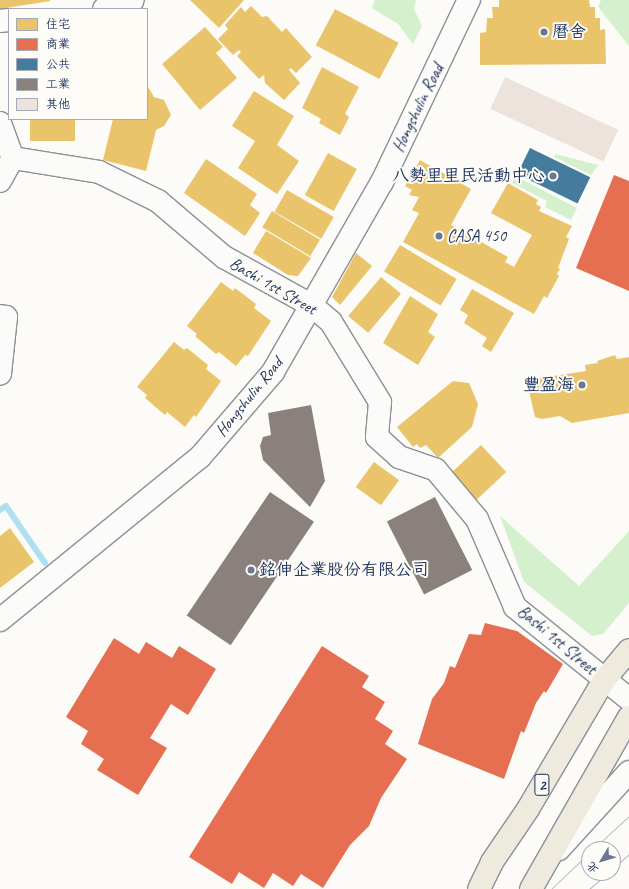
<!DOCTYPE html>
<meta charset="utf-8">
<style>
body{margin:0}
#map{position:relative;width:629px;height:889px;overflow:hidden;background:#fcfbf8;font-family:Caveat,"LXGW WenKai TC",sans-serif}
div>[style]{position:absolute}
.green>*{inset:0;background:#d4f0cc}
.homes>*{inset:0;background:#e9c46a;transform-origin:0 0}
.shops>*{inset:0;background:#e76f51}
.public>*{inset:0;background:#457b9d;transform-origin:0 0}
.industry>*{inset:0;background:#8a817c;transform-origin:0 0}
.stream>*{height:6px;margin:-3px;padding:0 3px;transform-origin:3px;border-radius:3px;background:#aee0f2}
.building>*{inset:0;background:#eee3dc;transform-origin:0 0}
.roads{filter:drop-shadow(1px 0 #8c9097) drop-shadow(-1px 0 #8c9097) drop-shadow(0 1px #8c9097) drop-shadow(0 -1px #8c9097)}
.minor>*{height:22px;margin:-11px;padding:0 11px;transform-origin:11px;border-radius:11px;background:#fbfbf9}
.major>*{height:22px;margin:-11px;padding:0 11px;transform-origin:11px;border-radius:11px;background:#eeeade}
.tram>*{height:1px;margin:-0.5px;padding:0 0.5px;transform-origin:0.5px;border-radius:0.5px;background:#b6b9bd}
.dots>*{width:11px;height:11px;translate:-50% -50%;box-sizing:border-box;border:2px solid #fdfcf7;border-radius:50%}
span{translate:-50% -50%;white-space:nowrap;text-align:center;line-height:1.15;-webkit-text-stroke:4px #fdfcf7;paint-order:stroke}
.shield-label span{padding:1px 3px;background:#fdfcf7;border:1px solid;border-radius:3px;-webkit-text-stroke-width:0}
.shield-label{font-size:16px;color:#1b2f5e;font-weight:700}
.poi-label{font-size:17px;color:#1b2f5e}
.left{translate:0 -50%;text-align:left}
.right{translate:-100% -50%;text-align:right}
.street-label{font-size:17px;color:#1b2f5e}
.legend{position:absolute;left:8px;top:8px;width:140px;height:112px;box-sizing:border-box;background:#fdfcf7;border:1px solid #a3aaba;margin:0;padding:5px 7px;list-style:none;font-size:12px;color:#1b2f5e}
.legend li{display:flex;align-items:center;gap:8px;height:20px}
.legend b{width:20px;border:1px solid #a3aaba}
.north{position:absolute;left:581px;top:841px;width:40px;height:40px;box-sizing:border-box;background:#fdfcf7;border:1px solid #a3aaba;border-radius:50%;rotate:232deg;font-size:11px;font-weight:700;line-height:16px;text-align:center;color:#1b2f5e}
.north::after{content:'';display:block;margin:auto;width:14px;height:18px;background:#6a7694;clip-path:polygon(50% 0,100% 100%,50% 72%,0 100%)}
</style>
<div id="map">
<div class="green">
<i style="clip-path:polygon(375px 0,416px 0,414px 9px,422px 26px,413px 44px,398px 24px,372px 8px)"></i>
<i style="clip-path:polygon(601px 0,629px 0,629px 46px,598px 7px)"></i>
<i style="clip-path:polygon(555px 154px,598px 165px,591px 175px,554px 157px)"></i>
<i style="clip-path:polygon(515px 176px,577px 208px,571px 220px,545px 207px,547px 201px,512px 183px)"></i>
<i style="clip-path:polygon(500px 516px,579px 586px,629px 531px,629px 603px,603px 634px,592px 636px,524px 582px)"></i>
</div>
<div class="homes">
<i style="clip-path:polygon(0 0,50px 0,50px 1px,0 9px)"></i>
<i style="clip-path:polygon(190px 0,244px 0,219px 28px)"></i>
<i style="clip-path:polygon(499px 0,589px 0,590px 7px,595px 7px,595px 18px,600px 18px,600px 30px,605px 29px,606px 64px,480px 65px,480px 33px,486px 32px,487px 18px,493px 18px,492px 7px,499px 7px)"></i>
<i style="clip-path:polygon(251px 6px,262px 17px,267px 16px,282px 32px,286px 28px,312px 57px,296px 73px,291px 68px,289px 70px,300px 83px,284px 100px,265px 83px,264px 75px,259px 79px,237px 56px,241px 52px,239px 50px,233px 55px,218px 39px,228px 29px,225px 25px,241px 7px,245px 12px)"></i>
<i style="left:335px;top:9px;width:72px;height:41px;rotate:28deg"></i>
<i style="clip-path:polygon(205px 27px,223px 47px,216px 53px,237px 78px,200px 110px,162px 64px)"></i>
<i style="clip-path:polygon(322px 67px,359px 87px,345px 114px,349px 117px,340px 135px,319px 123px,321px 119px,302px 108px)"></i>
<i style="clip-path:polygon(147px 85px,154px 97px,164px 100px,171px 115px,164px 126px,156px 130px,146px 171px,103px 160px,113px 119px,147px 119px)"></i>
<i style="clip-path:polygon(254px 91px,294px 116px,277px 145px,299px 161px,277px 194px,238px 168px,255px 141px,232px 126px)"></i>
<i style="left:30px;top:119px;width:45px;height:22px"></i>
<i style="left:328px;top:153px;width:33px;height:48px;rotate:29deg"></i>
<i style="clip-path:polygon(206px 159px,257px 194px,250px 205px,260px 213px,245px 236px,184px 193px)"></i>
<i style="clip-path:polygon(420px 160px,471px 189px,451px 225px,508px 257px,505px 262px,514px 267px,532px 235px,491px 213px,508px 183px,538px 200px,536px 204px,541px 207px,539px 211px,572px 226px,566px 237px,569px 239px,558px 268px,560px 269px,557px 274px,559px 276px,547px 298px,544px 296px,534px 314px,403px 242px,419px 213px,412px 210px,419px 197px,409px 195px,412px 190px,405px 186px)"></i>
<i style="left:287px;top:190px;width:54px;height:25px;rotate:30deg"></i>
<i style="left:272px;top:211px;width:56px;height:19px;rotate:31deg"></i>
<i style="clip-path:polygon(266px 231px,311px 258px,298px 276px,288px 275px,253px 253px)"></i>
<i style="left:400px;top:245px;width:66px;height:31px;rotate:31deg"></i>
<i style="clip-path:polygon(356px 253px,372px 266px,340px 305px,332px 297px)"></i>
<i style="left:381px;top:277px;width:26px;height:51px;rotate:40deg"></i>
<i style="clip-path:polygon(221px 282px,233px 291px,235px 288px,256px 304px,254px 308px,271px 321px,248px 356px,245px 355px,236px 366px,219px 352px,216px 354px,195px 336px,197px 334px,187px 326px)"></i>
<i style="clip-path:polygon(472px 289px,514px 313px,491px 352px,482px 346px,487px 338px,464px 323px,468px 315px,460px 310px)"></i>
<i style="clip-path:polygon(410px 296px,438px 314px,428px 332px,435px 337px,418px 365px,383px 343px)"></i>
<i style="clip-path:polygon(174px 342px,184px 350px,187px 348px,208px 365px,206px 369px,221px 381px,196px 417px,194px 415px,185px 427px,167px 412px,165px 415px,145px 398px,147px 395px,137px 387px)"></i>
<i style="clip-path:polygon(615px 355px,617px 359px,629px 357px,629px 413px,572px 423px,560px 416px,542px 419px,535px 417px,529px 391px,536px 390px,534px 379px,586px 371px,585px 365px,598px 363px,597px 361px)"></i>
<i style="clip-path:polygon(453px 381px,469px 383px,478px 404px,472px 427px,438px 458px,426px 445px,420px 448px,417px 444px,413px 447px,397px 427px)"></i>
<i style="left:481px;top:445px;width:37px;height:42px;rotate:47deg"></i>
<i style="left:374px;top:462px;width:31px;height:31px;rotate:36deg"></i>
<i style="clip-path:polygon(10px 528px,34px 562px,0 588px,0 536px)"></i>
</div>
<div class="shops">
<i style="clip-path:polygon(614px 175px,629px 181px,629px 291px,576px 268px)"></i>
<i style="clip-path:polygon(485px 623px,517px 631px,563px 664px,546px 693px,544px 691px,536px 703px,524px 733px,521px 731px,504px 779px,418px 744px,432px 699px,444px 683px,450px 666px,455px 668px,469px 634px,481px 635px)"></i>
<i style="clip-path:polygon(114px 638px,139px 654px,146px 642px,172px 658px,179px 646px,216px 669px,188px 715px,171px 704px,150px 738px,167px 748px,138px 795px,97px 770px,104px 759px,81px 744px,88px 731px,66px 717px)"></i>
<i style="clip-path:polygon(322px 646px,369px 676px,362px 687px,385px 702px,375px 719px,393px 731px,385px 744px,407px 759px,381px 798px,369px 826px,350px 845px,323px 888px,301px 874px,293px 886px,273px 873px,264px 888px,239px 872px,232px 884px,189px 857px)"></i>
</div>
<div class="public">
<i style="left:530px;top:148px;width:67px;height:29px;rotate:26deg"></i>
</div>
<div class="industry">
<i style="clip-path:polygon(311px 405px,325px 481px,310px 507px,263px 460px,260px 446px,263px 437px,271px 435px,268px 413px)"></i>
<i style="left:270px;top:492px;width:53px;height:149px;rotate:34deg"></i>
<i style="left:435px;top:497px;width:82px;height:54px;rotate:63deg"></i>
</div>
<div class="stream">
<i style="left:0;top:510px;width:7px;rotate:-34deg"></i>
<i style="left:6px;top:506px;width:69px;rotate:55.6deg"></i>
</div>
<div class="building">
<i style="left:505px;top:77px;width:125px;height:35px;rotate:25deg"></i>
</div>
<div class="roads">
<div class="minor">
<i style="left:104px;top:9px;width:30px;rotate:-17deg"></i>
<i style="left:0;top:21px;width:9px;rotate:-6deg"></i>
<i style="left:0;top:123px;width:37px;rotate:70deg"></i>
<i style="left:13px;top:158px;width:87px;rotate:9.2deg"></i>
<i style="left:99px;top:172px;width:66px;rotate:26.2deg"></i>
<i style="left:158px;top:201px;width:87px;rotate:40.3deg"></i>
<i style="left:224px;top:257px;width:99px;rotate:28.9deg"></i>
<i style="left:311px;top:305px;width:26px;rotate:40deg"></i>
<i style="left:331px;top:322px;width:94px;rotate:58.5deg"></i>
<i style="left:380px;top:402px;width:35px;rotate:95deg"></i>
<i style="left:377px;top:437px;width:30px;rotate:42deg"></i>
<i style="left:399px;top:457px;width:39px;rotate:19deg"></i>
<i style="left:436px;top:470px;width:64px;rotate:50.1deg"></i>
<i style="left:477px;top:519px;width:96px;rotate:66.6deg"></i>
<i style="left:515px;top:607px;width:146px;rotate:38.9deg"></i>
<i style="left:0;top:181px;width:26px;rotate:-61deg"></i>
<i style="left:0;top:316px;width:6px;rotate:9deg"></i>
<i style="left:6px;top:317px;width:57px;rotate:96deg"></i>
<i style="left:0;top:620px;width:258px;rotate:-39.2deg"></i>
<i style="left:200px;top:457px;width:112px;rotate:-49.3deg"></i>
<i style="left:273px;top:372px;width:219px;rotate:-60.2deg"></i>
<i style="left:382px;top:182px;width:202px;rotate:-64.5deg"></i>
<i style="left:559px;top:849px;width:104px;rotate:-47.7deg"></i>
</div>
<div class="major">
<i style="left:479px;top:889px;width:30px;rotate:-64deg"></i>
<i style="left:492px;top:862px;width:64px;rotate:-55.8deg"></i>
<i style="left:528px;top:809px;width:150px;rotate:-59.5deg"></i>
<i style="left:604px;top:680px;width:39px;rotate:-50deg"></i>
<i style="left:531px;top:889px;width:198px;rotate:-60.3deg"></i>
</div>
</div>
<div class="tram">
<i style="left:593px;top:849px;width:49px;rotate:-42.5deg"></i>
<i style="left:613px;top:868px;width:21px;rotate:-41deg"></i>
<i style="left:551px;top:889px;width:52px;rotate:-43.5deg"></i>
<i style="left:589px;top:889px;width:25px;rotate:-40deg"></i>
</div>
<div class="dots">
<i style="left:544px;top:32px;background:#6a7694"></i>
<i style="left:553px;top:176px;background:#6a7694"></i>
<i style="left:439px;top:236px;background:#6a7694"></i>
<i style="left:582px;top:385px;background:#6a7694"></i>
<i style="left:251px;top:570px;background:#6a7694"></i>
</div>
<div class="shield-label">
<span style="left:542px;top:785px">2</span>
</div>
<div class="poi-label">
<span class="left" style="left:552px;top:32px">曆舍</span>
<span class="right" style="left:545px;top:176px">八勢里里民活動中心</span>
<span class="left" style="left:447px;top:236px">CASA 450</span>
<span class="right" style="left:574px;top:385px">豐盈海</span>
<span class="left" style="left:259px;top:570px">銘伸企業股份有限公司</span>
</div>
<div class="street-label">
<span style="left:418px;top:108px;rotate:-64deg">Hongshulin Road</span>
<span style="left:273px;top:286px;rotate:30deg">Bashi 1st Street</span>
<span style="left:249px;top:397px;rotate:-51deg">Hongshulin Road</span>
<span style="left:557px;top:640px;rotate:40deg">Bashi 1st Street</span>
</div>
<ul class="legend">
<li><b style="height:11px;background:#e9c46a"></b>住宅</li>
<li><b style="height:11px;background:#e76f51"></b>商業</li>
<li><b style="height:11px;background:#457b9d"></b>公共</li>
<li><b style="height:11px;background:#8a817c"></b>工業</li>
<li><b style="height:11px;background:#eee3dc"></b>其他</li>
</ul>
<div class="north">北</div>
</div>
